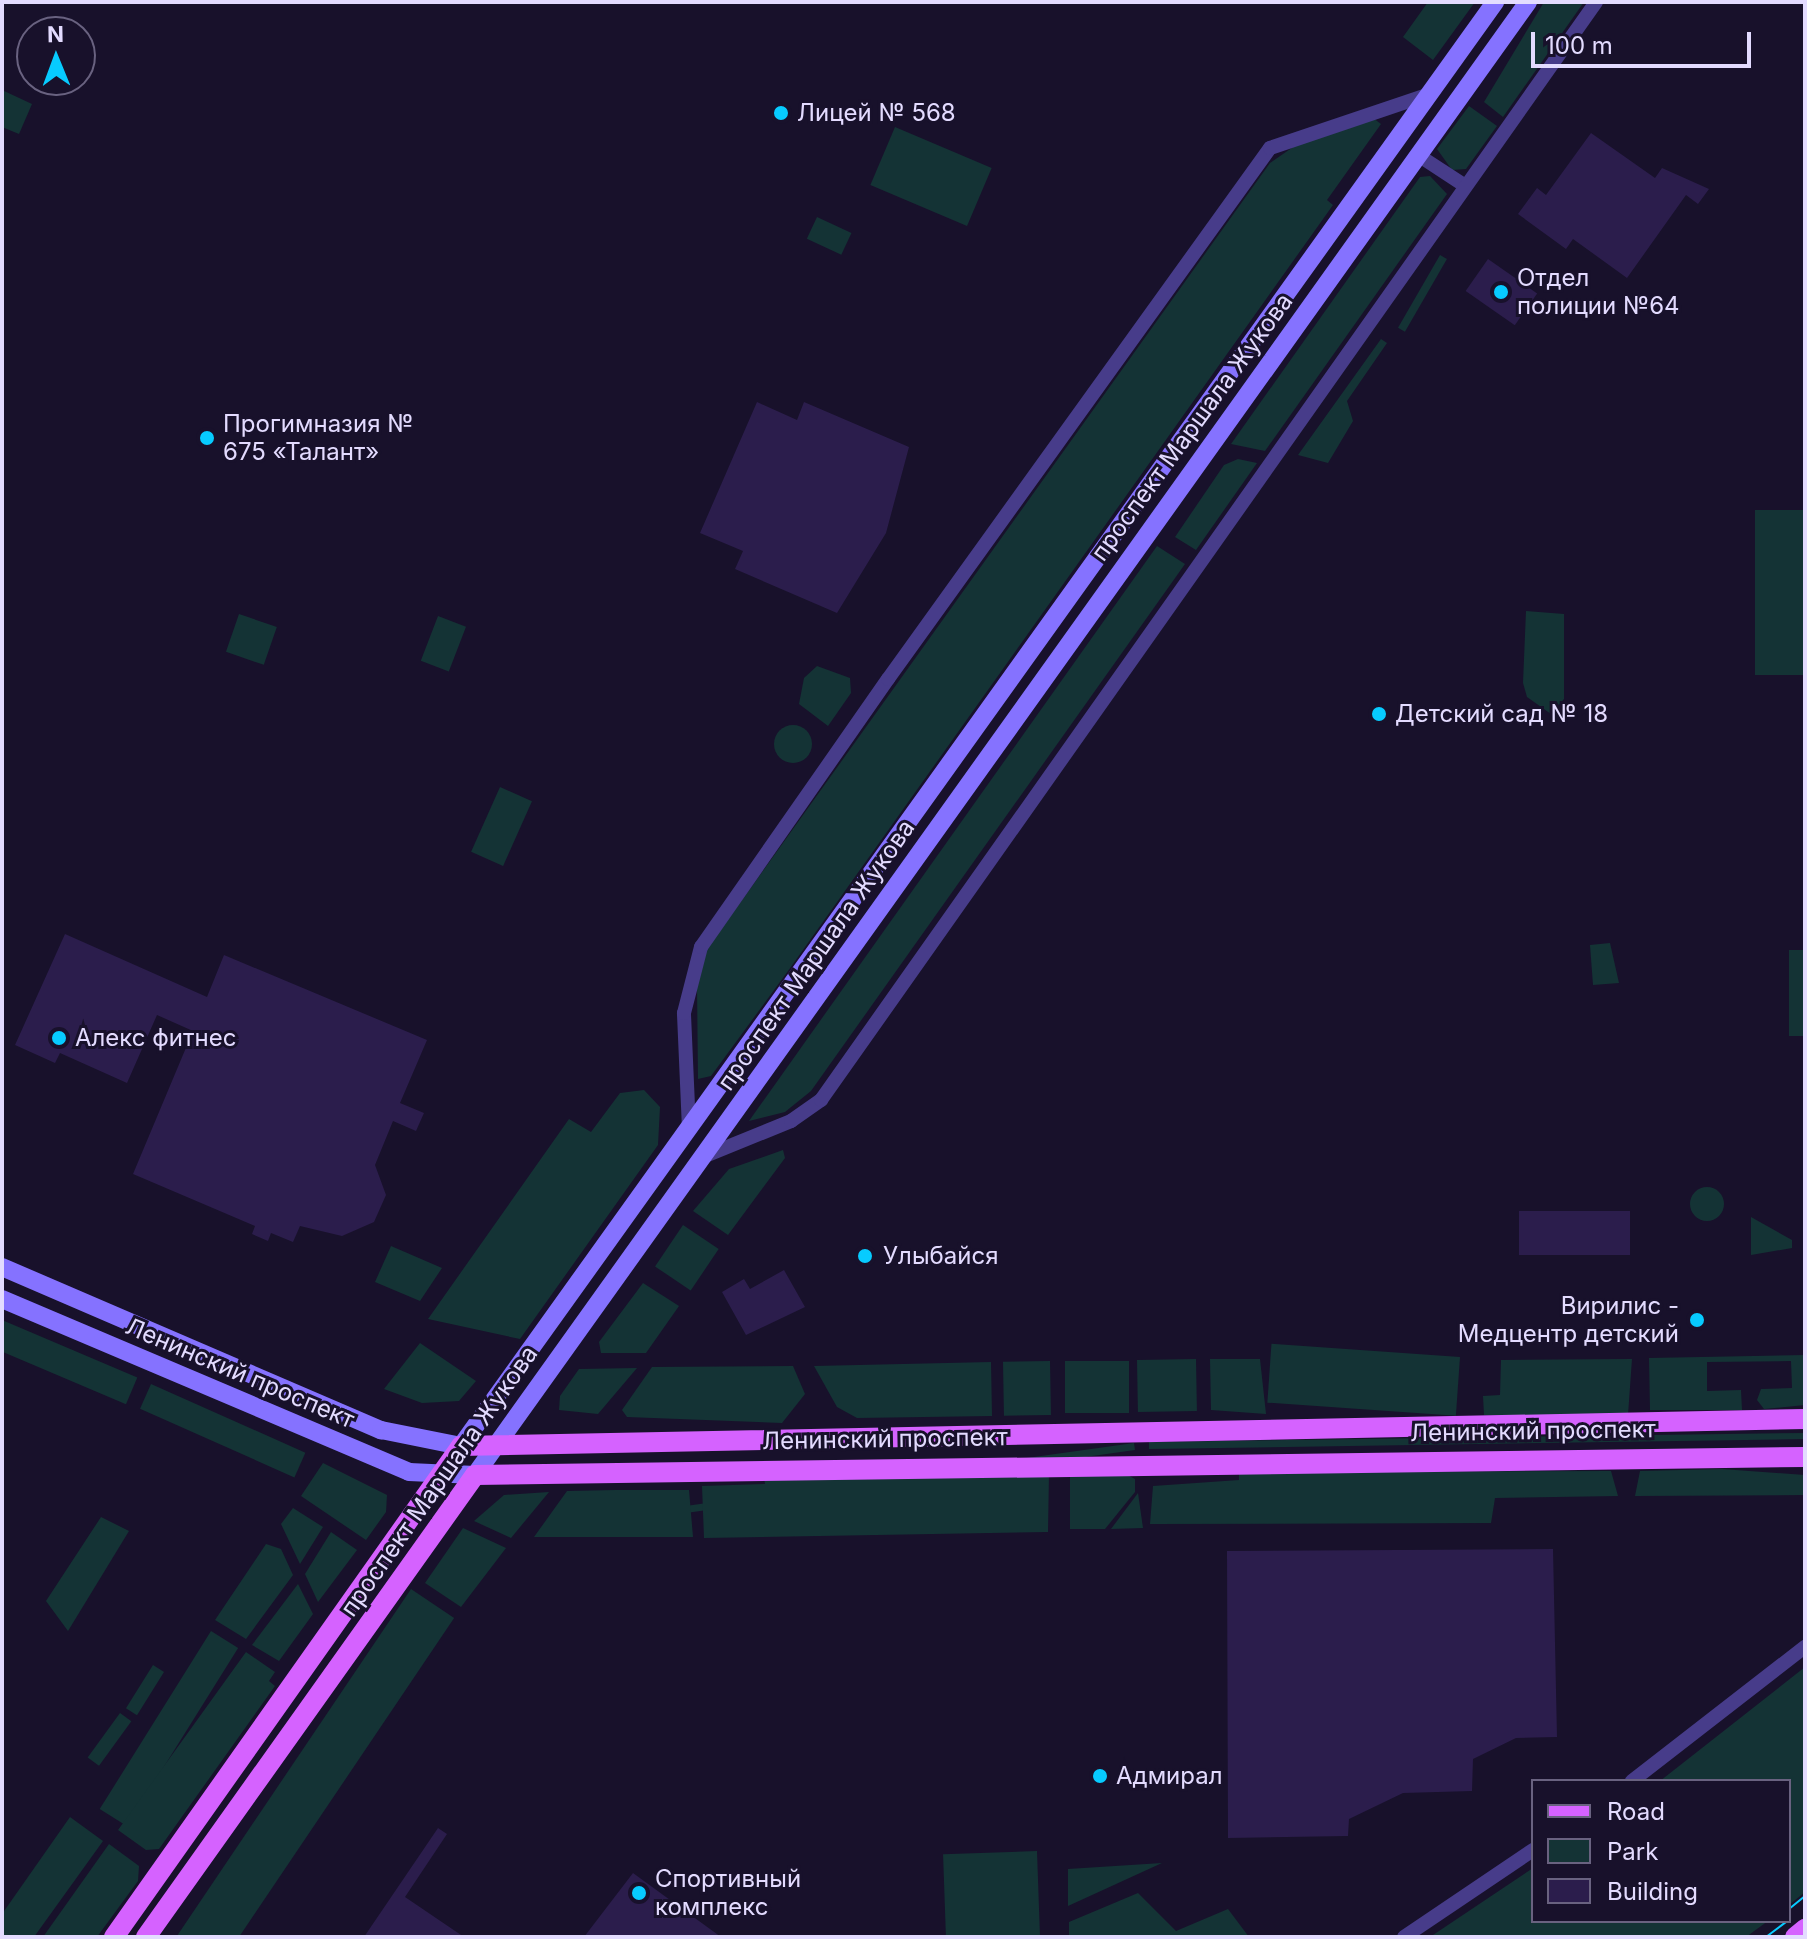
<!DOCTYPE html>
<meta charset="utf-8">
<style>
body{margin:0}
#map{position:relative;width:1807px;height:1939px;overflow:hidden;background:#18112b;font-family:Inter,sans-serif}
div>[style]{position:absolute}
.green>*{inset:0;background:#143335;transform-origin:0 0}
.round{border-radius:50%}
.building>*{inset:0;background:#2b1d4c;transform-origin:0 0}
.minor>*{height:14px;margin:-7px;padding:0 7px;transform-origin:7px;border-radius:7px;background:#473c8a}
.secondary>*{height:18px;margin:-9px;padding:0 9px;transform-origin:9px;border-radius:9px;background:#8572ff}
.primary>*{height:20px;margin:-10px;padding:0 10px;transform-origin:10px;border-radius:10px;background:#d562ff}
.tram>*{height:2px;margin:-1px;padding:0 1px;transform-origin:1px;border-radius:1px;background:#07cbff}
.dots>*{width:22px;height:22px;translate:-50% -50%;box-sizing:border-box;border:4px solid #18112b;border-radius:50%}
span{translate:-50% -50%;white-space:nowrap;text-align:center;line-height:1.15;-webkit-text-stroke:6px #18112b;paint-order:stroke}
.poi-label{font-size:24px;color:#e3dbff}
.left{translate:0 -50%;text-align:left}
.right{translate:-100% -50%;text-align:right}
.street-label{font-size:24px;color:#e3dbff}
.frame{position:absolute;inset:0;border:4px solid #e3dbff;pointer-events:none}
.legend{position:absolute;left:1531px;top:1779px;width:260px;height:144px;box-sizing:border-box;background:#18112b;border:2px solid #696280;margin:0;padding:10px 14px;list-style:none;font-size:24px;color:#e3dbff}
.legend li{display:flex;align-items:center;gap:16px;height:40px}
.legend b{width:40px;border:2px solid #696280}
.north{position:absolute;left:16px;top:16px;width:80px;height:80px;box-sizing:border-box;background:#18112b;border:2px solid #696280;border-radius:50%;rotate:359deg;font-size:22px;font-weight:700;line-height:32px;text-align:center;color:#e3dbff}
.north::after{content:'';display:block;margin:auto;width:28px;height:36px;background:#07cbff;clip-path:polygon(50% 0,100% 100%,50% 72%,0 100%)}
.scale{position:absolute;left:1531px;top:32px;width:220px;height:36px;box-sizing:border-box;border:4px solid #e3dbff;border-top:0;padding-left:10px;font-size:24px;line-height:28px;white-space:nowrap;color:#e3dbff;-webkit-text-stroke:6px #18112b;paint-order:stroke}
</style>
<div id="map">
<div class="green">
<i style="clip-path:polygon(1428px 2px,1475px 2px,1433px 60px,1403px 37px)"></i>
<i style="clip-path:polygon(1544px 2px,1584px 2px,1503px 117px,1484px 102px)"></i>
<i style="clip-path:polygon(2px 90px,32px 104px,19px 134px,2px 127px)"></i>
<i style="clip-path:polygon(1469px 106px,1497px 126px,1466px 169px,1452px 170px,1437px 149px)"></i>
<i style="clip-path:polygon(1373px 118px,1381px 124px,1327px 200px,1333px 205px,788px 971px,711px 1076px,698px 1079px,697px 986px,707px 949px,1270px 163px,1296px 145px)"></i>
<i style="left:895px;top:127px;width:105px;height:63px;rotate:23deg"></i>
<i style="clip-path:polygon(1430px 176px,1447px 194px,1265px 451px,1231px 444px,1420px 177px)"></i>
<i style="left:817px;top:217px;width:38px;height:24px;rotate:25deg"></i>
<i style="left:1440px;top:255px;width:8px;height:84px;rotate:30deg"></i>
<i style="clip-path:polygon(1381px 339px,1387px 343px,1347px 401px,1353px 421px,1328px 463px,1298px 455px)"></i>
<i style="clip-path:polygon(1238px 459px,1257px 463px,1196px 550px,1175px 537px,1224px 465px)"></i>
<i style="left:1805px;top:510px;width:165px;height:50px;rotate:90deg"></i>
<i style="clip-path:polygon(1157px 546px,1185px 564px,811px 1091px,785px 1112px,749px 1121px)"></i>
<i style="clip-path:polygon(1526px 611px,1564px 614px,1564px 699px,1551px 714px,1527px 697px,1523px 683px)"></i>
<i style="left:239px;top:614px;width:40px;height:40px;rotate:19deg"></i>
<i style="left:438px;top:616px;width:30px;height:48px;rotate:21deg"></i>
<i style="clip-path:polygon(817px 666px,850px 678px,851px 693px,828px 726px,799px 704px,804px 678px)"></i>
<i class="round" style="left:774px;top:725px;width:38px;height:38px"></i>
<i style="left:500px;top:787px;width:35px;height:71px;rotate:24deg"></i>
<i style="clip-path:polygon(1610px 943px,1619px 983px,1593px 985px,1590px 945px)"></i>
<i style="left:1789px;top:950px;width:16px;height:86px"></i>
<i style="clip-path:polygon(644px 1090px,660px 1107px,658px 1145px,520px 1339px,428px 1319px,569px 1119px,591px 1132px,620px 1093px)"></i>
<i style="clip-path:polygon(783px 1150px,785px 1158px,728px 1235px,693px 1211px,729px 1169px)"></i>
<i class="round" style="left:1690px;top:1187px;width:34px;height:34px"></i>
<i style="clip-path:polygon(1751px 1217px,1792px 1240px,1792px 1248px,1751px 1255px)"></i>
<i style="left:683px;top:1225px;width:43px;height:50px;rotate:34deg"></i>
<i style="clip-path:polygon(391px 1246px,442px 1268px,420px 1301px,375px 1282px)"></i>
<i style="clip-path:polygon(643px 1283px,679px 1306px,646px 1353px,601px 1353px,599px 1342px)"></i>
<i style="left:2px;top:1320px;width:147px;height:29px;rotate:23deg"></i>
<i style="clip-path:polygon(420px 1343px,476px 1381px,459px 1401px,422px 1403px,384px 1389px)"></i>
<i style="clip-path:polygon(1805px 1355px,1805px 1405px,1764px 1409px,1757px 1400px,1761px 1389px,1792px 1388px,1791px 1361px,1707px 1362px,1707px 1391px,1741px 1390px,1742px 1410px,1650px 1410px,1649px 1358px)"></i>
<i style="left:1460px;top:1357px;width:59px;height:189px;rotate:94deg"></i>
<i style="left:1196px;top:1359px;width:52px;height:59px;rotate:89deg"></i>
<i style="clip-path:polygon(1210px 1359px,1260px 1359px,1266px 1414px,1211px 1410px)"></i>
<i style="clip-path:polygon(1632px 1359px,1628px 1415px,1484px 1415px,1483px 1396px,1500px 1395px,1501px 1360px)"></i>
<i style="left:1050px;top:1361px;width:54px;height:47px;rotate:89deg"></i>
<i style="left:1065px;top:1361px;width:64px;height:52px"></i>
<i style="clip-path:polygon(991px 1362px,992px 1416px,857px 1418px,837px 1407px,814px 1366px)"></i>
<i style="clip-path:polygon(793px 1366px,805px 1394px,782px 1423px,627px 1417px,622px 1410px,652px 1367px)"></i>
<i style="clip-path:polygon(637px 1368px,598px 1414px,559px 1410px,560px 1396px,579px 1369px)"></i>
<i style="left:151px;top:1384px;width:169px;height:27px;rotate:24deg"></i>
<i style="clip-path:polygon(1805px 1433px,1805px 1439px,1149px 1449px,1149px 1442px)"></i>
<i style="left:1134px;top:1443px;width:7px;height:557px;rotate:82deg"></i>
<i style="clip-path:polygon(323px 1463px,387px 1495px,386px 1512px,366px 1540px,301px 1496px)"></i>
<i style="clip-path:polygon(1722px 1469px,1805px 1475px,1805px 1495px,1635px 1496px,1640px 1471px)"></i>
<i style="clip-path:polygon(1611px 1471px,1618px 1496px,1495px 1498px,1491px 1523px,1150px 1524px,1153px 1486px,1239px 1480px,1239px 1472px)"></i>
<i style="clip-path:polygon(1124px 1473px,1135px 1479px,1135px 1492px,1105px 1529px,1070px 1529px,1070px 1475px)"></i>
<i style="clip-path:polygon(1049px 1474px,1048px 1532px,704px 1538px,702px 1486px,765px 1484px,764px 1478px)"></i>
<i style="clip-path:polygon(615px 1490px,689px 1490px,693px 1537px,534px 1537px,567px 1491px)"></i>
<i style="clip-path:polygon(549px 1492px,511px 1538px,474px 1521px,504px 1495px)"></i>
<i style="clip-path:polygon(1138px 1493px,1143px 1528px,1111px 1529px)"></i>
<i style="clip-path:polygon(293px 1508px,323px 1527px,300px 1564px,281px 1524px)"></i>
<i style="clip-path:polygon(101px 1517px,129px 1531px,68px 1631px,46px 1601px)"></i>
<i style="clip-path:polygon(463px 1528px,506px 1548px,461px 1607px,425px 1583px)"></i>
<i style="clip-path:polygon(331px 1532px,357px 1550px,318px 1602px,305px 1574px)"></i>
<i style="clip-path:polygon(266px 1544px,281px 1549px,293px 1575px,246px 1639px,215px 1620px)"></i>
<i style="clip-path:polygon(298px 1584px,313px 1614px,279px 1661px,252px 1645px)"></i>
<i style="left:411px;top:1589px;width:52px;height:427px;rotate:34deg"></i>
<i style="left:211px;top:1631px;width:32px;height:210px;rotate:32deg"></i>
<i style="clip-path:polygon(246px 1652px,275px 1672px,269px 1681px,275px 1686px,159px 1849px,146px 1850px,118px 1830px)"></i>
<i style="left:153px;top:1665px;width:13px;height:51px;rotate:32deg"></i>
<i style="clip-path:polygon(1805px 1667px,1805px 1892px,1789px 1905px,1789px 1781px,1660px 1781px)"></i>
<i style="left:120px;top:1713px;width:14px;height:55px;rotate:36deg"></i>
<i style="clip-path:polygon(70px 1817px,103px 1841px,34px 1937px,2px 1937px,2px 1914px)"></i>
<i style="clip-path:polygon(109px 1844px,139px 1866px,138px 1881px,97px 1937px,43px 1937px)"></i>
<i style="left:1037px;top:1851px;width:86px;height:94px;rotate:88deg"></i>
<i style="clip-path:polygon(1162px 1863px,1068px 1906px,1068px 1869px)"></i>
<i style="clip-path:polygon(1533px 1868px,1533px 1921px,1768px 1921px,1746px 1937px,1430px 1937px)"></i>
<i style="clip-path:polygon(1138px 1893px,1176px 1931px,1228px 1909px,1249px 1937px,1069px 1937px,1069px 1922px)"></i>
</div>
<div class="building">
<i style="clip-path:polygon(1591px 133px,1655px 178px,1662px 168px,1709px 189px,1698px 204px,1686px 195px,1627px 278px,1573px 239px,1566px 249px,1518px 214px,1537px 188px,1546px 195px)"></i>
<i style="left:1488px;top:259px;width:60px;height:39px;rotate:35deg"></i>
<i style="clip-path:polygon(757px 402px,797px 420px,804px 402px,909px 447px,886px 533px,837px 613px,735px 569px,743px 551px,700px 533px)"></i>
<i style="clip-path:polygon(65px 934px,207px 997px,224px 955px,427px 1040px,400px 1103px,424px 1113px,416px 1131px,393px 1121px,375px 1165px,386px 1195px,374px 1222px,342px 1236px,300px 1226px,293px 1242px,271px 1233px,268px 1241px,252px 1234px,255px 1226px,133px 1174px,193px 1031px,157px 1015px,127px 1083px,60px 1053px,55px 1063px,15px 1045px)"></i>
<i style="left:1519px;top:1211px;width:111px;height:44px"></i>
<i style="clip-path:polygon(784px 1270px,805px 1307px,746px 1335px,722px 1292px,744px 1279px,750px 1289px)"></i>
<i style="clip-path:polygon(1553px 1549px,1557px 1737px,1516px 1738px,1473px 1759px,1472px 1791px,1403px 1793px,1349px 1819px,1348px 1836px,1228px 1838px,1227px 1551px)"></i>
<i style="clip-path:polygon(438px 1828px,447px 1834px,405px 1897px,464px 1937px,364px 1937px)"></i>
<i style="clip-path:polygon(633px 1873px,721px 1937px,584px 1937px)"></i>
</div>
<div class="minor">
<i style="left:1418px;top:155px;width:55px;rotate:33.1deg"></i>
<i style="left:689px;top:1129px;width:116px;rotate:-92.5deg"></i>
<i style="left:684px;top:1013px;width:68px;rotate:-75.6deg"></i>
<i style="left:701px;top:947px;width:327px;rotate:-55.1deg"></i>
<i style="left:888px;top:679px;width:654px;rotate:-54.27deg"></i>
<i style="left:1270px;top:148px;width:166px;rotate:-18.7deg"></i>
<i style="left:705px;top:1156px;width:93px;rotate:-22.1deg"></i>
<i style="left:791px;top:1121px;width:37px;rotate:-35deg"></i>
<i style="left:821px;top:1100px;width:1344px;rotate:-54.78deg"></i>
<i style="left:1632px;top:1781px;width:219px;rotate:-37.8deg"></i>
<i style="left:1404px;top:1937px;width:156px;rotate:-34deg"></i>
</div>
<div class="secondary">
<i style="left:2px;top:1267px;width:413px;rotate:23.3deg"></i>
<i style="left:381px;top:1430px;width:82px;rotate:11.3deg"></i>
<i style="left:461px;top:1446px;width:1776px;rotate:-54.39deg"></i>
<i style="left:2px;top:1299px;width:442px;rotate:23deg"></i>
<i style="left:409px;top:1472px;width:66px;rotate:2.6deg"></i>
<i style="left:475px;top:1475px;width:1811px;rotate:-54.44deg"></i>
</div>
<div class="primary">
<i style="left:114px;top:1937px;width:601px;rotate:-54.75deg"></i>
<i style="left:461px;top:1446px;width:1344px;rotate:-1.15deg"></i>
<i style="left:146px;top:1937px;width:567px;rotate:-54.54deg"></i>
<i style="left:475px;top:1475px;width:1330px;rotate:-0.78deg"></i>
<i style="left:1795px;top:1937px;width:13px;rotate:-39deg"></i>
</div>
<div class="tram">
<i style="left:1789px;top:1909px;width:21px;rotate:-39deg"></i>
<i style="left:1766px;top:1937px;width:26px;rotate:-37deg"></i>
</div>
<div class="dots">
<i style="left:781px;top:113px;background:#07cbff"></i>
<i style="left:1501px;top:292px;background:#07cbff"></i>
<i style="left:207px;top:438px;background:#07cbff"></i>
<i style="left:1379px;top:714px;background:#07cbff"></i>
<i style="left:59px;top:1038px;background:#07cbff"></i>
<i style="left:865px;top:1256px;background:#07cbff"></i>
<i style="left:1697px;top:1320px;background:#07cbff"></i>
<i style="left:1100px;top:1776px;background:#07cbff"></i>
<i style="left:639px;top:1893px;background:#07cbff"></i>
</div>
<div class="poi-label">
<span class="left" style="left:797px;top:113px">Лицей № 568</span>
<span class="left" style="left:1517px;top:292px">Отдел<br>полиции №64</span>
<span class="left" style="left:223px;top:438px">Прогимназия №<br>675 «Талант»</span>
<span class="left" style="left:1395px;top:714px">Детский сад № 18</span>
<span class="left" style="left:75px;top:1038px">Алекс фитнес</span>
<span class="left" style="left:883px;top:1256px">Улыбайся</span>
<span class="right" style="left:1679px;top:1320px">Вирилис -<br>Медцентр детский</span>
<span class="left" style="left:1116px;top:1776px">Адмирал</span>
<span class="left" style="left:655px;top:1893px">Спортивный<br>комплекс</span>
</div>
<div class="street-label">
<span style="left:1192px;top:427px;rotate:-54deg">проспект Маршала Жукова</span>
<span style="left:816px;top:955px;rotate:-55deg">проспект Маршала Жукова</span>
<span style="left:240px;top:1373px;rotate:23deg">Ленинский проспект</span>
<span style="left:1533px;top:1431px;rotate:-1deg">Ленинский проспект</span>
<span style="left:885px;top:1439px;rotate:-1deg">Ленинский проспект</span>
<span style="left:439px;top:1481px;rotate:-55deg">проспект Маршала Жукова</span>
</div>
<div class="frame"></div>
<ul class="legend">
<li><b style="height:10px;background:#d562ff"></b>Road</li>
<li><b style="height:22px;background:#143335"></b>Park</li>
<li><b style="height:22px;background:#2b1d4c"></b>Building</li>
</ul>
<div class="north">N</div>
<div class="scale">100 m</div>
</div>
